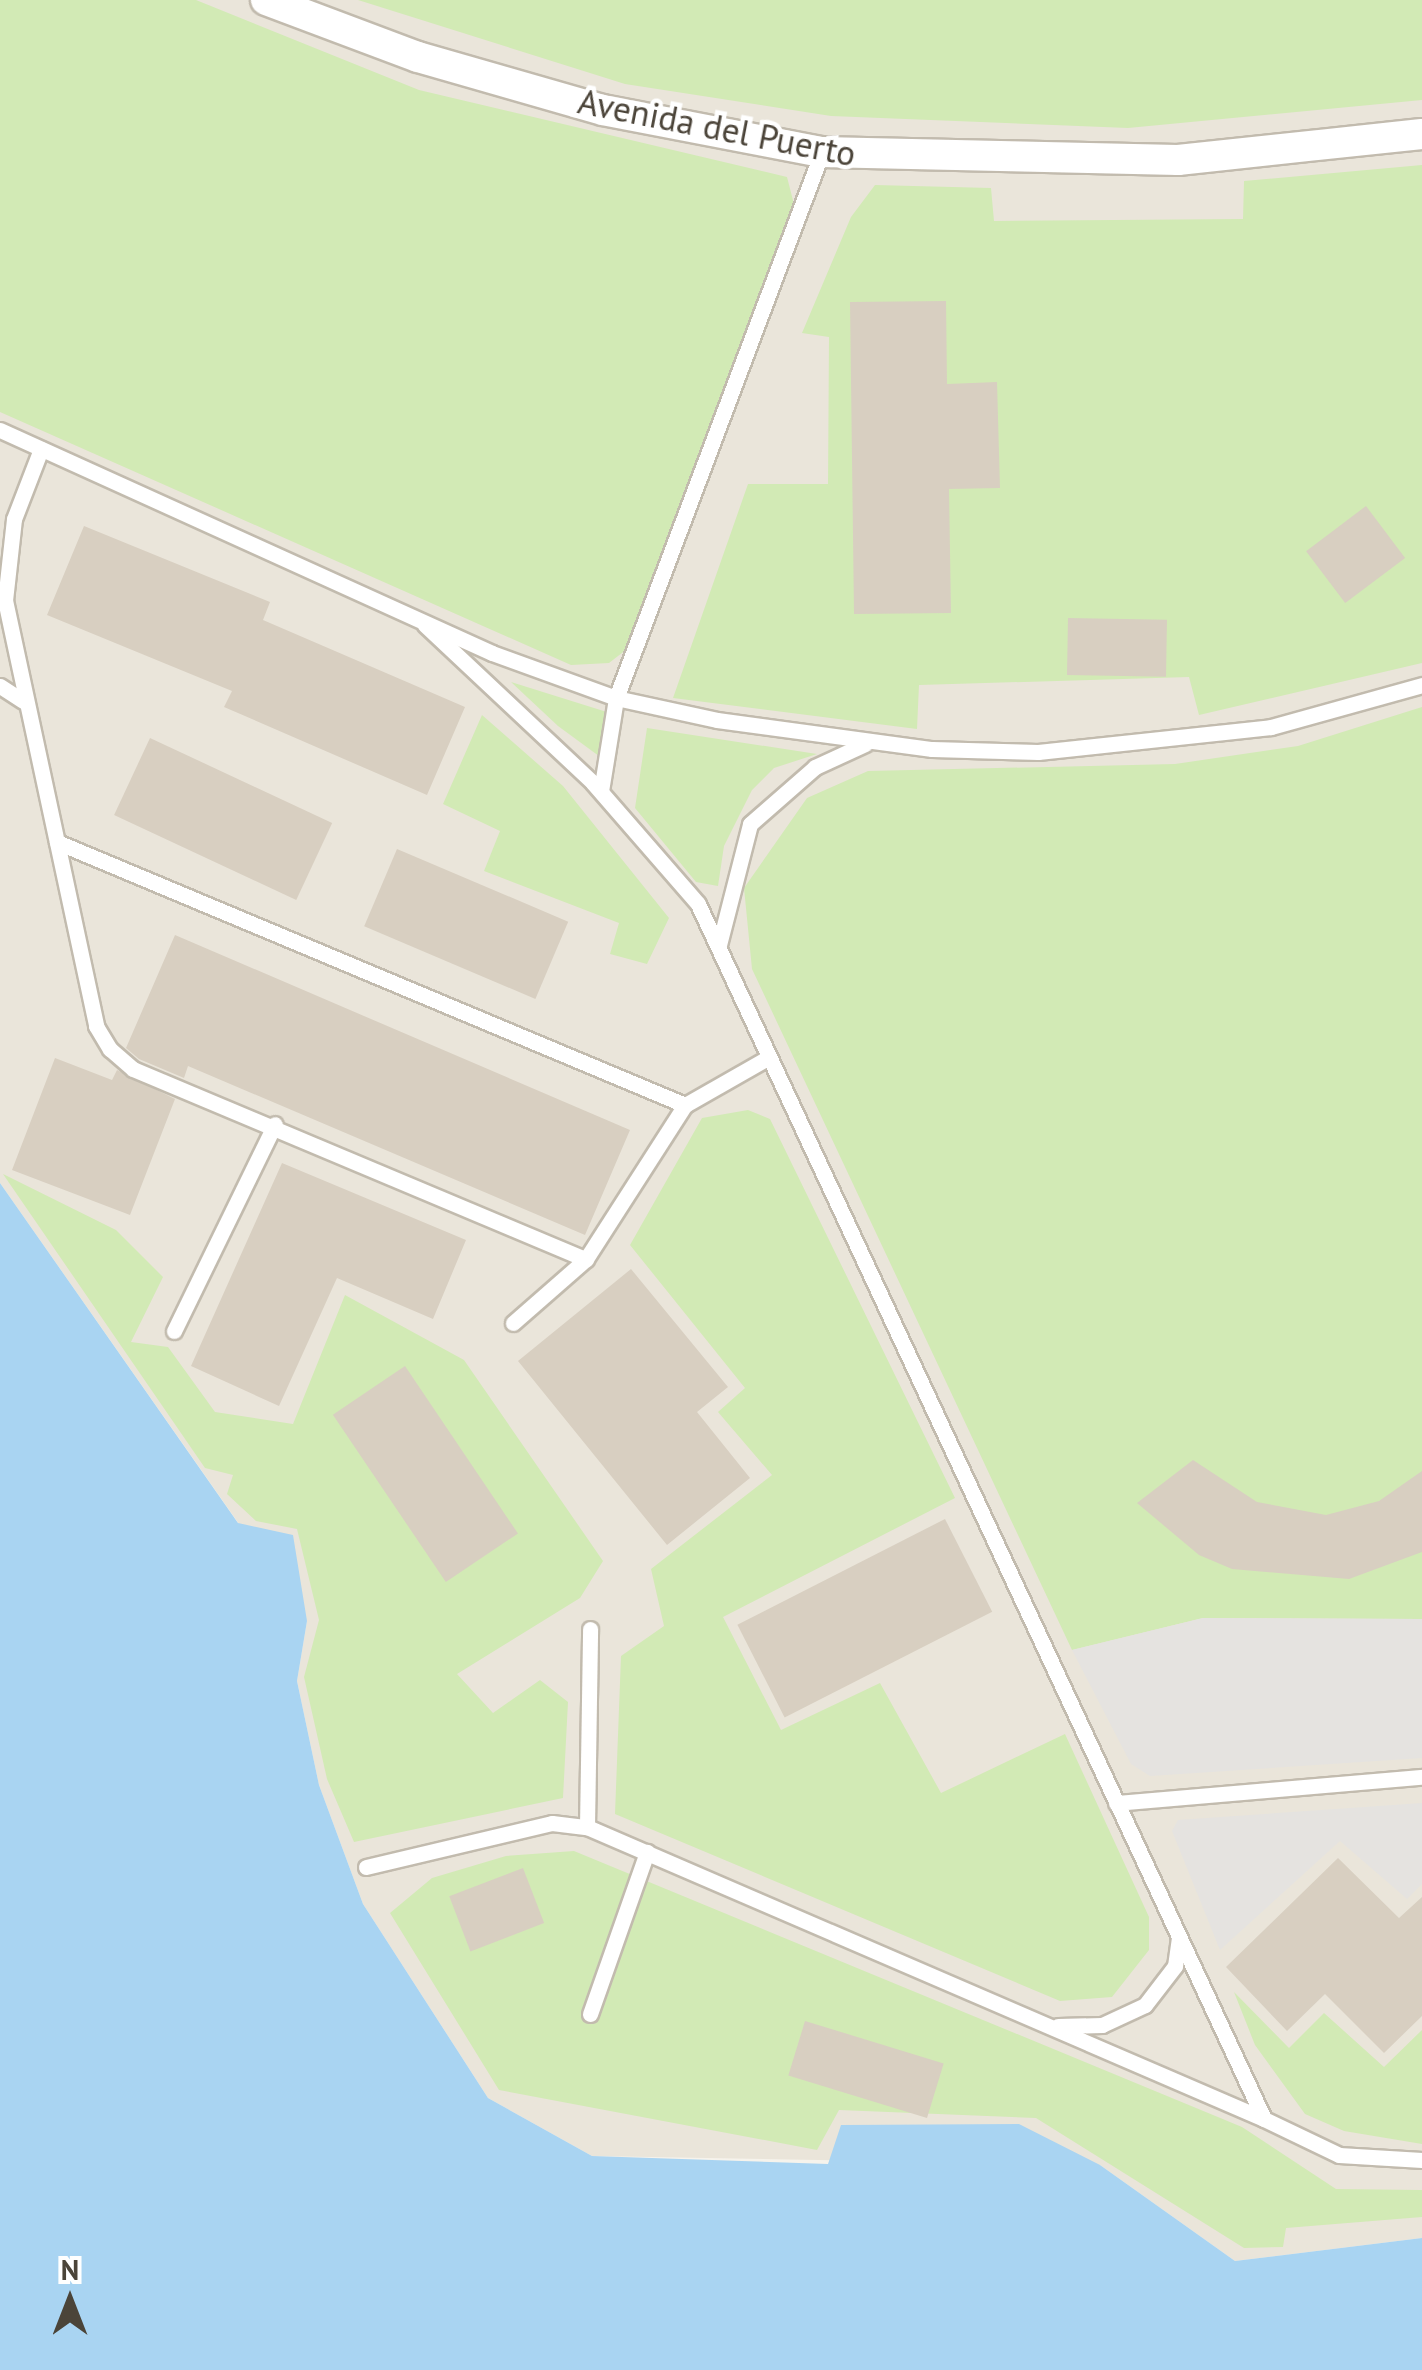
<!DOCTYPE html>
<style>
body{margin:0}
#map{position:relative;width:1422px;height:2370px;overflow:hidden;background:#f6f3ec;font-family:"PT Sans",sans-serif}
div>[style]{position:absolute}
.residential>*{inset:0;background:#eae5da}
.green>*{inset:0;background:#d2eab5}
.parking>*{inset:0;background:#e5e3e0}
.water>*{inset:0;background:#a9d4f2}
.building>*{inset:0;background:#d8cfc1;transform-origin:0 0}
.roads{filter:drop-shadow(2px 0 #c2bbae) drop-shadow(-2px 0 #c2bbae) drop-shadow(0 2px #c2bbae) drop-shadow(0 -2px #c2bbae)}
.lane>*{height:15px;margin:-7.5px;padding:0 7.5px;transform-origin:7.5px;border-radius:7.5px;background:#fff}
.street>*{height:30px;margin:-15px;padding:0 15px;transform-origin:15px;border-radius:15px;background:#fff}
span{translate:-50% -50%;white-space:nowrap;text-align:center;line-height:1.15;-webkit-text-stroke:9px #fff;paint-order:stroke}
.street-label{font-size:35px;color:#4b4439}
.north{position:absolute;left:20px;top:2250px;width:100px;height:100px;-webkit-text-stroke:8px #fff;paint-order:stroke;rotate:0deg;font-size:28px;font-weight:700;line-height:40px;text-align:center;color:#4b4439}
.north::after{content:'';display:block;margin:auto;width:35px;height:45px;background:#4b4439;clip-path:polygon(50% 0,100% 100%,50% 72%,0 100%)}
</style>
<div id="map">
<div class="residential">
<i style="clip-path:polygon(0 0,1422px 0,1422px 2238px,1235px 2261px,1100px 2165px,592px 2156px,488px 2098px,363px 1904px,319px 1785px,297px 1681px,307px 1621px,0 1183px)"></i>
</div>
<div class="green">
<i style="clip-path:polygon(0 0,196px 0,419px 90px,787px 177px,796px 212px,631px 646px,609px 663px,571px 665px,0 412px)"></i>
<i style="clip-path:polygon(358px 0,1422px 0,1422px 100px,1128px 128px,831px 116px,625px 84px)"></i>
<i style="clip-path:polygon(1422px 165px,1422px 663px,1199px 715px,1189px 677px,919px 685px,917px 729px,673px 698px,748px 484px,828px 484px,829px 337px,802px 333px,851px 217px,875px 185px,991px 188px,994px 221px,1243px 219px,1244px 181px)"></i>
<i style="clip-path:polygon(511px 682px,610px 713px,603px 759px,558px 726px)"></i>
<i style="clip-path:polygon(1422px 707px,1422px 1619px,1203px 1618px,1072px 1650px,752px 969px,744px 888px,807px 798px,868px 771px,1175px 764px,1298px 746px)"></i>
<i style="clip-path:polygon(482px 715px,563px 786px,669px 918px,647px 964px,610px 954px,619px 923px,484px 871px,500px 831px,443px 804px)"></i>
<i style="clip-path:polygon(647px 728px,817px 754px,774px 768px,752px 790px,724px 846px,718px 886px,696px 882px,635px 808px)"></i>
<i style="clip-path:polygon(748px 1110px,770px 1119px,955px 1498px,723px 1617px,781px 1730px,880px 1683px,941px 1793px,1065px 1734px,1149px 1917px,1149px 1950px,1112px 1997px,1060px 2001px,615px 1814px,621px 1656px,664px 1626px,651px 1569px,772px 1475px,718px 1412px,745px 1388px,630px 1245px,702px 1118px)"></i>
<i style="clip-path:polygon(3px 1174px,116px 1230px,163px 1277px,131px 1342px,168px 1347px,215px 1412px,293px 1424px,345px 1295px,464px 1360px,603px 1561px,580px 1598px,457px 1674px,493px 1713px,540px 1680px,568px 1702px,563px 1798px,354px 1842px,327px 1779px,304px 1677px,319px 1620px,297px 1529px,256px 1521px,227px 1494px,233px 1475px,205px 1468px)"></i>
<i style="clip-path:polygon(574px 1851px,1242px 2127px,1336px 2189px,1422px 2190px,1422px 2217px,1286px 2228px,1283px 2247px,1244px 2248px,1036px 2118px,839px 2110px,817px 2150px,499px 2090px,390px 1913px,432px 1878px,506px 1856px)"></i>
<i style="clip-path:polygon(1234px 1992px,1289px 2048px,1324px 2013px,1384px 2067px,1422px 2030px,1422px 2144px,1344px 2131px,1305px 2114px,1255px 2045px)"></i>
</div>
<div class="parking">
<i style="clip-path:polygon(1203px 1618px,1422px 1619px,1422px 1758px,1150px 1776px,1131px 1764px,1072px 1650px)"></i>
<i style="clip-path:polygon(1422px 1803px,1422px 1884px,1407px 1899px,1340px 1841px,1220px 1950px,1172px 1831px,1178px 1820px)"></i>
</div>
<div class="water">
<i style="clip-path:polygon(0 1183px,238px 1523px,293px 1535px,307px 1621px,297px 1681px,319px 1785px,363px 1904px,488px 2098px,592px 2156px,828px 2164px,841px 2125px,1019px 2124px,1100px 2165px,1235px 2261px,1422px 2238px,1422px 2370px,0 2370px)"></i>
</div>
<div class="building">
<i style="clip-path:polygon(946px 301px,947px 384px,997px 382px,1000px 488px,949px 489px,951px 613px,854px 614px,850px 302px)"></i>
<i style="left:1366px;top:506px;width:65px;height:75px;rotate:53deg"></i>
<i style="clip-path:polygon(84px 526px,270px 602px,263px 620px,465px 707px,427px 795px,224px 707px,232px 691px,47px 615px)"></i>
<i style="left:1068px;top:618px;width:99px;height:57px;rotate:1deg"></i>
<i style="left:150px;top:738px;width:201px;height:85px;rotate:25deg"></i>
<i style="left:397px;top:849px;width:186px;height:84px;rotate:23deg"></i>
<i style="clip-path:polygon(175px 935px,630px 1130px,585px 1235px,188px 1066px,184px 1078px,139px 1059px,126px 1048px)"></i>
<i style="clip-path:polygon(55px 1058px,112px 1080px,117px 1070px,175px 1099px,130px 1215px,12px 1170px)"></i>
<i style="clip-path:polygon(282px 1163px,466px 1240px,433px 1319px,337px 1278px,279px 1406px,191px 1366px)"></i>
<i style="clip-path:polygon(631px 1269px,728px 1387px,697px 1412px,750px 1478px,667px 1545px,518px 1361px)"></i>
<i style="left:405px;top:1366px;width:202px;height:87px;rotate:56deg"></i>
<i style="clip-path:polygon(1193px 1460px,1257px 1502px,1326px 1515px,1379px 1501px,1422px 1471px,1422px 1552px,1349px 1579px,1232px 1569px,1199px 1555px,1137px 1503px)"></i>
<i style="left:945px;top:1519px;width:104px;height:233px;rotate:63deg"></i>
<i style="clip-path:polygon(1338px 1858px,1399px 1918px,1422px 1897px,1422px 2016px,1384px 2053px,1325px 1994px,1287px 2031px,1226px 1967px)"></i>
<i style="left:523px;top:1868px;width:59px;height:79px;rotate:69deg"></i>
<i style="left:805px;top:2021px;width:145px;height:57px;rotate:17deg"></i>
</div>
<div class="roads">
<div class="lane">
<i style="left:0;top:430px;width:540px;rotate:24.38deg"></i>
<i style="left:492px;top:653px;width:132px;rotate:19.9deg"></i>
<i style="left:616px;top:698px;width:103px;rotate:12.3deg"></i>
<i style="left:717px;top:720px;width:217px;rotate:7.7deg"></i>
<i style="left:932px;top:749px;width:106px;rotate:1.6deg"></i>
<i style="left:1038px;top:752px;width:234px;rotate:-6.1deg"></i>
<i style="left:1271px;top:727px;width:157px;rotate:-15.5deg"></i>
<i style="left:41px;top:449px;width:75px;rotate:111.1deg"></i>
<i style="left:14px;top:519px;width:81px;rotate:96.3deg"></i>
<i style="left:5px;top:600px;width:436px;rotate:77.9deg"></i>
<i style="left:96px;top:1026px;width:27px;rotate:59deg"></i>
<i style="left:110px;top:1049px;width:30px;rotate:41deg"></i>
<i style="left:133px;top:1069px;width:491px;rotate:22.8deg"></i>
<i style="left:425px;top:625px;width:231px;rotate:43.2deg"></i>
<i style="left:593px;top:783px;width:160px;rotate:49deg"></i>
<i style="left:698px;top:904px;width:1340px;rotate:65.02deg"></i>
<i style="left:1264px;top:2119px;width:83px;rotate:25.6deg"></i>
<i style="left:1339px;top:2155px;width:83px;rotate:3.4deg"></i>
<i style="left:0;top:686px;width:27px;rotate:33deg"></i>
<i style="left:601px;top:791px;width:94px;rotate:-80.8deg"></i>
<i style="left:616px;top:698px;width:584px;rotate:-69.33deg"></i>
<i style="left:57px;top:842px;width:681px;rotate:22.72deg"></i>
<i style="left:685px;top:1105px;width:91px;rotate:-29.7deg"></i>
<i style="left:719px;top:945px;width:125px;rotate:-75.6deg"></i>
<i style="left:750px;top:824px;width:86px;rotate:-41.2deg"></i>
<i style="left:815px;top:767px;width:55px;rotate:-24.7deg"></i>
<i style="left:513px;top:1323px;width:97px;rotate:-41.2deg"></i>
<i style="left:586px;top:1259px;width:183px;rotate:-57.3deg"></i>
<i style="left:174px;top:1331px;width:230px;rotate:-64deg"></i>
<i style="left:1116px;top:1803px;width:307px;rotate:-4.9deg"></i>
<i style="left:587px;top:1827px;width:198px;rotate:-89.1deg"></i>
<i style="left:366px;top:1867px;width:191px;rotate:-13.3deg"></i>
<i style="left:552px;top:1823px;width:35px;rotate:7deg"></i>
<i style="left:587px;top:1827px;width:737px;rotate:23.33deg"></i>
<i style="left:590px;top:2014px;width:172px;rotate:-70.6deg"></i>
<i style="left:1058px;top:2026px;width:44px;rotate:-1.3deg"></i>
<i style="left:1102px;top:2025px;width:47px;rotate:-24.9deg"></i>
<i style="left:1145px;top:2005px;width:49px;rotate:-52.4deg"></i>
<i style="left:1175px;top:1966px;width:29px;rotate:-82deg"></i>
</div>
<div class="street">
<i style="left:266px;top:0;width:162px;rotate:20.6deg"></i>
<i style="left:418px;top:57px;width:192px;rotate:16deg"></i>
<i style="left:603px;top:110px;width:223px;rotate:10.9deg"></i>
<i style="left:822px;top:152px;width:356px;rotate:1.3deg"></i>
<i style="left:1178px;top:160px;width:245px;rotate:-6.1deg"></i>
</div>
</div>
<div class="street-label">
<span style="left:717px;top:127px;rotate:11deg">Avenida del Puerto</span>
</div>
<div class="north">N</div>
</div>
